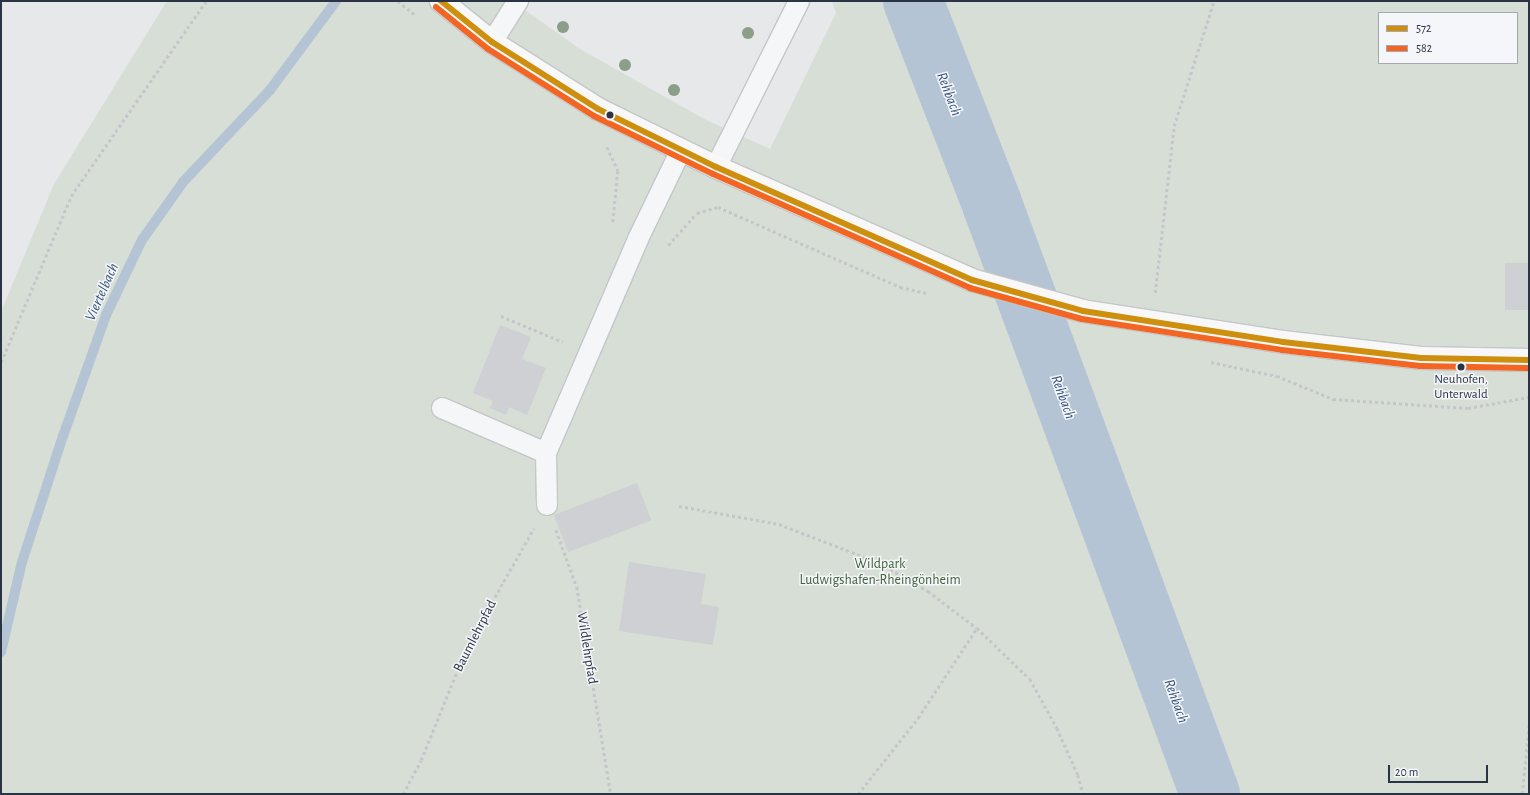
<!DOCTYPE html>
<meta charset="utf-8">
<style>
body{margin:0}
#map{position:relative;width:1530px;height:795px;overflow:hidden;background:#e6e8ea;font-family:"Alegreya Sans",sans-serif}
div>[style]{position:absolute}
.green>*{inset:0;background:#d6ded6}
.stream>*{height:10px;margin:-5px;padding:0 5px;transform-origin:5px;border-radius:5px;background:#b4c4d5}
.river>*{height:60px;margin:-30px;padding:0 30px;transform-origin:30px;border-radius:30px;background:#b4c4d5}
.building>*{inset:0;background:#ced0d3;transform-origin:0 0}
.path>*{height:2.5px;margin-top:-1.25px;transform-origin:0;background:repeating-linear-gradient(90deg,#c5c6ca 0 3px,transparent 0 6px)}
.roads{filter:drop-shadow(1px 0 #c4c6c8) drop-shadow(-1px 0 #c4c6c8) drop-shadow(0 1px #c4c6c8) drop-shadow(0 -1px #c4c6c8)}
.lane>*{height:20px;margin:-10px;padding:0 10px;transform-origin:10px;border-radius:10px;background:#f5f6f7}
.secondary>*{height:22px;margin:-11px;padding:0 11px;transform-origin:11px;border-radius:11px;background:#f8f8f8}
.bus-1>*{height:6px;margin:-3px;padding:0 3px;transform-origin:3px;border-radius:3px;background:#ce8f0e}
.bus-2>*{height:6px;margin:-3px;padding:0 3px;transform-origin:3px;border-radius:3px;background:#f26522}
.trees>*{width:12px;height:12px;margin:-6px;border-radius:50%;background:#8a9e88}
.dots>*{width:11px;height:11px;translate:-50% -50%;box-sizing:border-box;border:2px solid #f4f6f9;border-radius:50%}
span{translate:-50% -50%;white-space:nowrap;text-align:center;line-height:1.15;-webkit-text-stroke:3px #f4f6f9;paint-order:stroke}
.bus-label{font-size:13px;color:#2b3445}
.park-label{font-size:14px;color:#3f6138}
.street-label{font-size:14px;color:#2b3445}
.water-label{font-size:15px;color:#34527a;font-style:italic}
.frame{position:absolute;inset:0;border:2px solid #2b3445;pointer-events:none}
.legend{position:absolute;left:1378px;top:12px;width:140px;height:52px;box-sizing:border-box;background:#f4f6f9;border:1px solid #a4a8b1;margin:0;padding:5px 7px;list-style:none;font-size:12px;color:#2b3445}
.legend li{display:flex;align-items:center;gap:8px;height:20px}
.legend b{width:20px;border:1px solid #a4a8b1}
.scale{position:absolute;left:1388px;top:765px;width:100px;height:18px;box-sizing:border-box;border:2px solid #2b3445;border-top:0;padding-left:5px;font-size:12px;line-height:14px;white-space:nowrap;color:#2b3445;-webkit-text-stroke:3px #f4f6f9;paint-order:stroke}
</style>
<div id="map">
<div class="green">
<i style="clip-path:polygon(evenodd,167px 1px,512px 1px,580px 49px,706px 120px,770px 149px,836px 13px,832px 1px,1529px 1px,1529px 794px,1px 794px,1px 312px,54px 184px,167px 1px,1379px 13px,1517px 13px,1517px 63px,1379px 63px,1379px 13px)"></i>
</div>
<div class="stream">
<i style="left:1px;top:652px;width:92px;rotate:-76.9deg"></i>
<i style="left:22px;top:562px;width:133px;rotate:-72deg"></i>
<i style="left:63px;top:436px;width:128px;rotate:-70.4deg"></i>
<i style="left:106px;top:315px;width:83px;rotate:-64.4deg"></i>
<i style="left:142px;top:240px;width:71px;rotate:-54.7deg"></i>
<i style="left:183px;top:182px;width:127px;rotate:-46.6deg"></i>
<i style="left:270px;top:90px;width:111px;rotate:-53.4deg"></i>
</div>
<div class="river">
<i style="left:913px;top:1px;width:218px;rotate:68.7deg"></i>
<i style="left:992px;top:204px;width:629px;rotate:69.72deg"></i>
</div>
<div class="building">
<i style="left:1505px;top:263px;width:24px;height:47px"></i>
<i style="clip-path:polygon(500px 325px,531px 337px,522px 359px,546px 368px,527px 415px,509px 407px,506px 415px,490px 408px,493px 401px,473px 393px)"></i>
<i style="left:637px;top:483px;width:40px;height:89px;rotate:69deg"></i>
<i style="clip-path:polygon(629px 562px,706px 574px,701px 604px,719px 607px,713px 645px,619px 631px)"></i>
</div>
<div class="path">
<i style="left:398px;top:1px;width:22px;rotate:39deg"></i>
<i style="left:607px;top:147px;width:26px;rotate:65deg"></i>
<i style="left:618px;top:171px;width:52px;rotate:95.5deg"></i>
<i style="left:668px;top:245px;width:43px;rotate:-47.8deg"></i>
<i style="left:697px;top:213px;width:22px;rotate:-16deg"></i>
<i style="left:718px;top:207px;width:199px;rotate:23.7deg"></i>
<i style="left:900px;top:287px;width:27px;rotate:13deg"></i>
<i style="left:1155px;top:293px;width:168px;rotate:-83.5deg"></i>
<i style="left:1174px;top:126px;width:131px;rotate:-72.3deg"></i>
<i style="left:501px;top:316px;width:67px;rotate:22.8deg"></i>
<i style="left:1px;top:362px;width:180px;rotate:-67.1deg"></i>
<i style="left:71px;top:196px;width:237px;rotate:-55.3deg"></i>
<i style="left:1211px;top:362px;width:67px;rotate:12deg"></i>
<i style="left:1277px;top:376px;width:61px;rotate:22.3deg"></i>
<i style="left:1333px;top:399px;width:135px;rotate:3.8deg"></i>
<i style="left:1468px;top:408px;width:62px;rotate:-10.2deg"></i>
<i style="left:679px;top:506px;width:102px;rotate:10.2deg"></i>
<i style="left:779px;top:524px;width:108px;rotate:21.1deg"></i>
<i style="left:880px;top:563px;width:56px;rotate:30.3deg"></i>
<i style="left:928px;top:591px;width:61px;rotate:37.1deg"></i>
<i style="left:977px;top:628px;width:74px;rotate:43.9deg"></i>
<i style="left:1030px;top:679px;width:56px;rotate:61.1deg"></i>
<i style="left:1057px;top:728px;width:51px;rotate:65.9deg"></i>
<i style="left:1078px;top:775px;width:20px;rotate:75deg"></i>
<i style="left:556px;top:530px;width:61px;rotate:69.8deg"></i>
<i style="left:577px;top:587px;width:210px;rotate:80.7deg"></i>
<i style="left:403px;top:794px;width:38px;rotate:-62deg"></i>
<i style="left:421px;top:760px;width:125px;rotate:-67.9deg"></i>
<i style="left:468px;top:644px;width:133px;rotate:-60.4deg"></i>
<i style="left:858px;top:794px;width:97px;rotate:-51.7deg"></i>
<i style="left:918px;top:718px;width:108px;rotate:-56.8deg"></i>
<i style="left:1522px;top:794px;width:69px;rotate:-84.2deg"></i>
</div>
<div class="roads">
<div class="lane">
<i style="left:492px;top:42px;width:49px;rotate:-57.6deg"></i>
<i style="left:716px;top:167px;width:186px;rotate:-63.4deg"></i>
<i style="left:442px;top:408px;width:113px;rotate:23.4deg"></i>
<i style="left:547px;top:505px;width:52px;rotate:-91.1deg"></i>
<i style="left:546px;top:453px;width:233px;rotate:-66.7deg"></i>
<i style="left:638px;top:239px;width:99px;rotate:-64.2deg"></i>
</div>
<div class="secondary">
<i style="left:441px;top:1px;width:65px;rotate:38.8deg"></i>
<i style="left:492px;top:42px;width:125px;rotate:32.3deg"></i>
<i style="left:598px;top:109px;width:131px;rotate:26.2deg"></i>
<i style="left:716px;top:167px;width:280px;rotate:23.8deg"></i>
<i style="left:972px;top:280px;width:115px;rotate:15.6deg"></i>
<i style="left:1083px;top:311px;width:202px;rotate:8.8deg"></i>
<i style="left:1283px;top:342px;width:139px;rotate:6.6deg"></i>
<i style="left:1421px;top:358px;width:108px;rotate:1.1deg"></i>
</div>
</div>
<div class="bus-1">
<i style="left:441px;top:1px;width:65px;rotate:38.8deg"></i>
<i style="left:492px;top:42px;width:125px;rotate:32.3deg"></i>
<i style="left:598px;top:109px;width:131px;rotate:26.2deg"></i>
<i style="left:716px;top:167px;width:280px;rotate:23.8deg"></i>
<i style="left:972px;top:280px;width:115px;rotate:15.6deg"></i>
<i style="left:1083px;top:311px;width:202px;rotate:8.8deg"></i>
<i style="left:1283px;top:342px;width:139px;rotate:6.6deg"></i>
<i style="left:1421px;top:358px;width:108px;rotate:1.1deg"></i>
</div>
<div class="bus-2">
<i style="left:436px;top:7px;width:67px;rotate:38.9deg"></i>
<i style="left:488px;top:49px;width:125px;rotate:32.3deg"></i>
<i style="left:594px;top:116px;width:132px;rotate:26deg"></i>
<i style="left:713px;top:174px;width:281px;rotate:23.9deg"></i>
<i style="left:970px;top:288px;width:116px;rotate:15.5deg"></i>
<i style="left:1082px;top:319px;width:202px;rotate:8.8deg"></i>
<i style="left:1282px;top:350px;width:139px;rotate:6.6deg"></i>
<i style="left:1420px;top:366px;width:109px;rotate:1.1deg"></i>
</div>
<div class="trees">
<i style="left:563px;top:27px"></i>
<i style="left:748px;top:33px"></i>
<i style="left:625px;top:65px"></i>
<i style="left:674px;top:90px"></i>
</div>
<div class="dots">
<i style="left:610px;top:115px;background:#2b3445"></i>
<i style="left:1461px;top:367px;background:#2b3445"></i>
</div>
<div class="bus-label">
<span style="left:1461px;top:388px">Neuhofen,<br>Unterwald</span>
</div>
<div class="park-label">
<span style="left:880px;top:572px">Wildpark<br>Ludwigshafen-Rheingönheim</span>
</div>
<div class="street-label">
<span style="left:475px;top:636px;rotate:-63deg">Baumlehrpfad</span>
<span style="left:587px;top:648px;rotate:81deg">Wildlehrpfad</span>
</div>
<div class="water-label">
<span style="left:949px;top:94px;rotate:69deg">Rehbach</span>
<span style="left:102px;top:292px;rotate:-66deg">Viertelbach</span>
<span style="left:1063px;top:397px;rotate:70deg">Rehbach</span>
<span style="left:1176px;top:701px;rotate:70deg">Rehbach</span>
</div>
<div class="frame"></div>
<ul class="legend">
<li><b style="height:5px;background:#ce8f0e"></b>572</li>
<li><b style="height:5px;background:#f26522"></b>582</li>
</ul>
<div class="scale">20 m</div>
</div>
